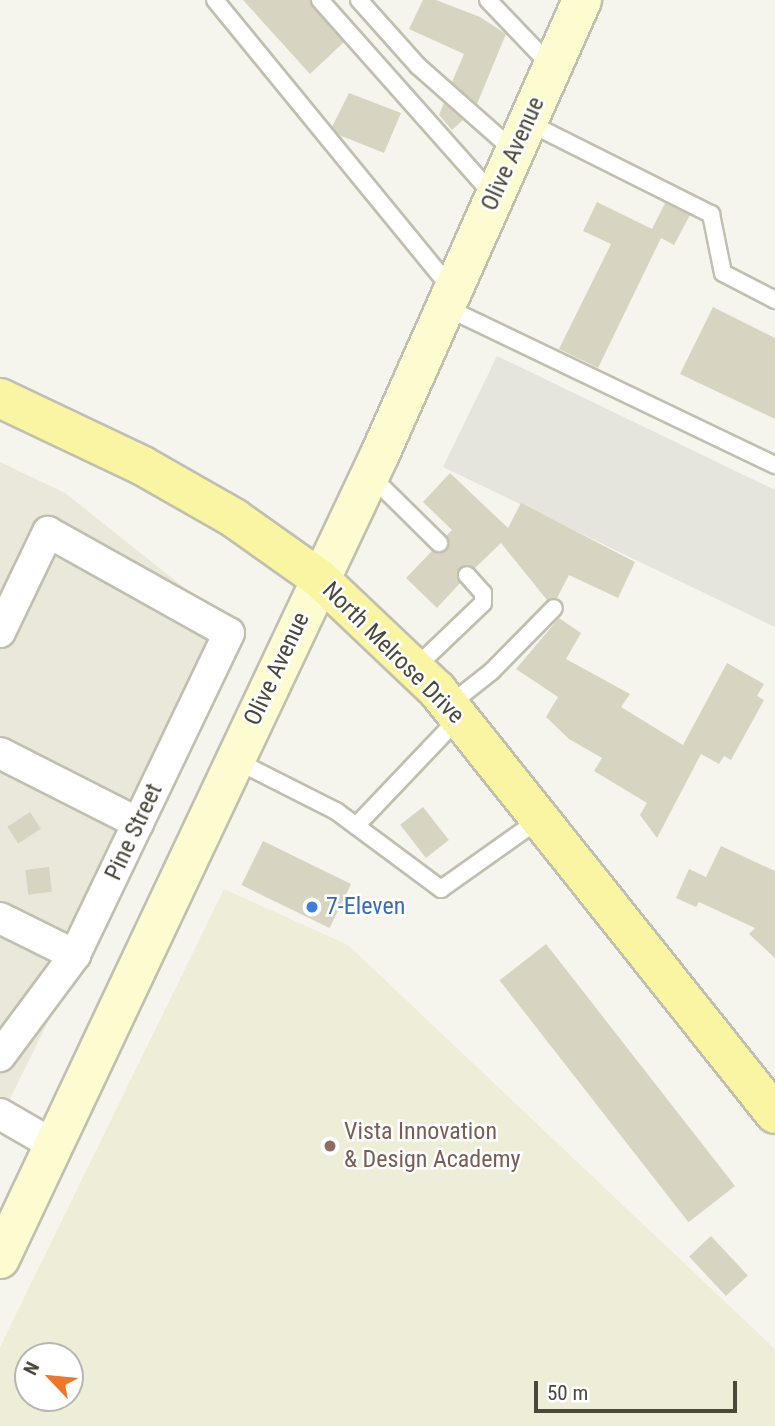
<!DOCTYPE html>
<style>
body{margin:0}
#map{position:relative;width:775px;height:1426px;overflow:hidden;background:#f5f5ed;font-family:"Roboto Condensed",sans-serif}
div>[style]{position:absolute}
.residential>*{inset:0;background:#e9e8db}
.industrial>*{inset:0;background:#e5e4dd}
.education>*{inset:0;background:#eeedd7}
.building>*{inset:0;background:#d7d4c2;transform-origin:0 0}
.roads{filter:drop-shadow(2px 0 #c1bfaf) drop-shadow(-2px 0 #c1bfaf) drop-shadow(0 2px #c1bfaf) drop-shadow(0 -2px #c1bfaf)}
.service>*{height:16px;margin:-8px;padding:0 8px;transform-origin:8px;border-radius:8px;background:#fff}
.minor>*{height:30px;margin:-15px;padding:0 15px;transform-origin:15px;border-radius:15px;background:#fff}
.secondary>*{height:38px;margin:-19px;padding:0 19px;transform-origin:19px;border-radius:19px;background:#fcfcd0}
.primary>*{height:38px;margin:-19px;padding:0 19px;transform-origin:19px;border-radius:19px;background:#f9f5a2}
.dots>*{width:19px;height:19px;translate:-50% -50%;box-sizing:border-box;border:4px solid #fff;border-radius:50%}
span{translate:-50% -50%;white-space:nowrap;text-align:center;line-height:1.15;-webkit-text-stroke:5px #fff;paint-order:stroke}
.street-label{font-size:24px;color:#4a483a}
.shop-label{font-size:24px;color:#366cbe}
.left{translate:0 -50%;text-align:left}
.education-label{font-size:24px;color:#785e54}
.north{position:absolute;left:14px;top:1342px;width:70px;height:70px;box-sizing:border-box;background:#fff;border:2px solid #b7b6b0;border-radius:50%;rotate:296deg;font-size:19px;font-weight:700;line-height:28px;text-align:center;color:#4a483a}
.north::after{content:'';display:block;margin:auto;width:24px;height:32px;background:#ef772a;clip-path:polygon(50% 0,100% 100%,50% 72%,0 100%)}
.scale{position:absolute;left:534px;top:1381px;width:203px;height:32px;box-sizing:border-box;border:4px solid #4a483a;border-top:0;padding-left:9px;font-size:21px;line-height:24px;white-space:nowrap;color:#4a483a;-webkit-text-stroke:5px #fff;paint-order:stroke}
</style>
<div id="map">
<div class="residential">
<i style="clip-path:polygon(0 462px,65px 493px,240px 632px,0 1119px)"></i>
</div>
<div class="industrial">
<i style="clip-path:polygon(497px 356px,775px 490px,775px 627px,443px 467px)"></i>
</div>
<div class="education">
<i style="clip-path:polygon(evenodd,224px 889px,348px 945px,775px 1349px,775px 1426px,0 1426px,0 1347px,224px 889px,28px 1356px,70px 1356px,70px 1398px,28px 1398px,28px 1356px)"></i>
</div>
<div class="building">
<i style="clip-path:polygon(243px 0,310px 0,344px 42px,310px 74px)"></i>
<i style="clip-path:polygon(423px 0,436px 0,480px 17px,506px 34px,477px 104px,452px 82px,464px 54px,409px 29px)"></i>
<i style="clip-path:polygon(349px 93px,401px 113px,384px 153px,339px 135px,332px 127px)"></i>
<i style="clip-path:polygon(444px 103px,463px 120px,452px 130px,439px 115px)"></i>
<i style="clip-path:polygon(597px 202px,652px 229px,665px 203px,690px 215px,674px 245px,661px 238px,598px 368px,559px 349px,611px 244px,583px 231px)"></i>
<i style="clip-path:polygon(713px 307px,775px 338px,775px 419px,680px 374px)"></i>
<i style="clip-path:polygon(450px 473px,508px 528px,521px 503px,635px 562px,618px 598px,569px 575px,557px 598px,547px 600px,501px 543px,475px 568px,460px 568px,460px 583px,437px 608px,406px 578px,432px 551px,441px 553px,449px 546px,446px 536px,452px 530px,423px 502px)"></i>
<i style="clip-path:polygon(559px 618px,581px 633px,566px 659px,630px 694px,621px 707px,683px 745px,727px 663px,764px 684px,757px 696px,764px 700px,731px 760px,724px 756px,719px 764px,701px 754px,657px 838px,640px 815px,647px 803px,594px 771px,602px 758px,569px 739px,546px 717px,558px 697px,516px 669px)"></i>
<i style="left:423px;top:807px;width:42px;height:29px;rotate:52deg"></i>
<i style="left:30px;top:812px;width:20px;height:27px;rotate:57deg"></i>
<i style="left:263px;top:841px;width:98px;height:49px;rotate:26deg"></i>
<i style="clip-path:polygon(721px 846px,775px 871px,775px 958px,749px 934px,755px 928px,699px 902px,696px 907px,676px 898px,689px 869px,706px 877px)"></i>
<i style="left:49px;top:867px;width:25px;height:24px;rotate:83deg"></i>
<i style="left:546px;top:944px;width:307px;height:59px;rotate:52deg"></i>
<i style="left:711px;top:1236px;width:54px;height:30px;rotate:47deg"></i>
</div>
<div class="roads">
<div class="service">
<i style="left:215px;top:0;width:375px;rotate:50.7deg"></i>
<i style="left:320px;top:0;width:262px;rotate:48.4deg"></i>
<i style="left:359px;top:0;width:89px;rotate:48.2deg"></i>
<i style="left:418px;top:66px;width:128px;rotate:41.5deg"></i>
<i style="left:488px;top:0;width:93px;rotate:46.3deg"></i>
<i style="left:527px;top:122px;width:206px;rotate:26.6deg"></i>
<i style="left:711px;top:214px;width:60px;rotate:78.5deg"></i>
<i style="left:723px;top:273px;width:59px;rotate:27.4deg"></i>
<i style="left:445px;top:307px;width:366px;rotate:25.6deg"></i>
<i style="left:370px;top:475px;width:97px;rotate:44.6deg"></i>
<i style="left:414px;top:669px;width:95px;rotate:-43.7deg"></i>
<i style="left:483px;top:603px;width:10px;rotate:-90deg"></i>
<i style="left:483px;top:593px;width:24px;rotate:-132deg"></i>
<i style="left:449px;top:705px;width:55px;rotate:-38.3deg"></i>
<i style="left:492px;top:671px;width:88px;rotate:-45.5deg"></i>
<i style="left:235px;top:760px;width:113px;rotate:26.8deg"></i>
<i style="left:336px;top:811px;width:131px;rotate:36.6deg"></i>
<i style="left:441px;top:889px;width:121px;rotate:-35.3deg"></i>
<i style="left:356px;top:826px;width:149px;rotate:-46.4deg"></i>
</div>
<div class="minor">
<i style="left:0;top:632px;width:111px;rotate:-64.4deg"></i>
<i style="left:48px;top:532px;width:207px;rotate:29.2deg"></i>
<i style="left:229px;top:633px;width:357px;rotate:115.6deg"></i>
<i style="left:75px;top:955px;width:126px;rotate:126.6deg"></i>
<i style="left:0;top:753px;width:155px;rotate:26.9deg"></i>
<i style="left:0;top:918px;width:84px;rotate:26.3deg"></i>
<i style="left:0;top:1114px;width:62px;rotate:29.9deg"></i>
</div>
<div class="secondary">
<i style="left:0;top:1259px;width:890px;rotate:-64.73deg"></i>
<i style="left:380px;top:454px;width:497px;rotate:-66deg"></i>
</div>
<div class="primary">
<i style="left:0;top:398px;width:158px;rotate:25.4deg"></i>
<i style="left:143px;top:466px;width:105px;rotate:29.7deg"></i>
<i style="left:234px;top:518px;width:105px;rotate:35.3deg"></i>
<i style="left:320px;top:579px;width:161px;rotate:43.5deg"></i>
<i style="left:437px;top:690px;width:542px;rotate:51.44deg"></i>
</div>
</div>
<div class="dots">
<i style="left:312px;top:907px;background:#3f7fe0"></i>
<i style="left:330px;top:1146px;background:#8d6e63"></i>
</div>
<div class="street-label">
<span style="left:513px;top:154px;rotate:-66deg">Olive Avenue</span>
<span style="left:393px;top:653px;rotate:45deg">North Melrose Drive</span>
<span style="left:277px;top:669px;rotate:-65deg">Olive Avenue</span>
<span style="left:134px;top:832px;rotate:-65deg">Pine Street</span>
</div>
<div class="shop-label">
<span class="left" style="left:326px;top:907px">7-Eleven</span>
</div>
<div class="education-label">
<span class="left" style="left:344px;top:1146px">Vista Innovation<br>&amp; Design Academy</span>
</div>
<div class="north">N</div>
<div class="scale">50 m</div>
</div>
